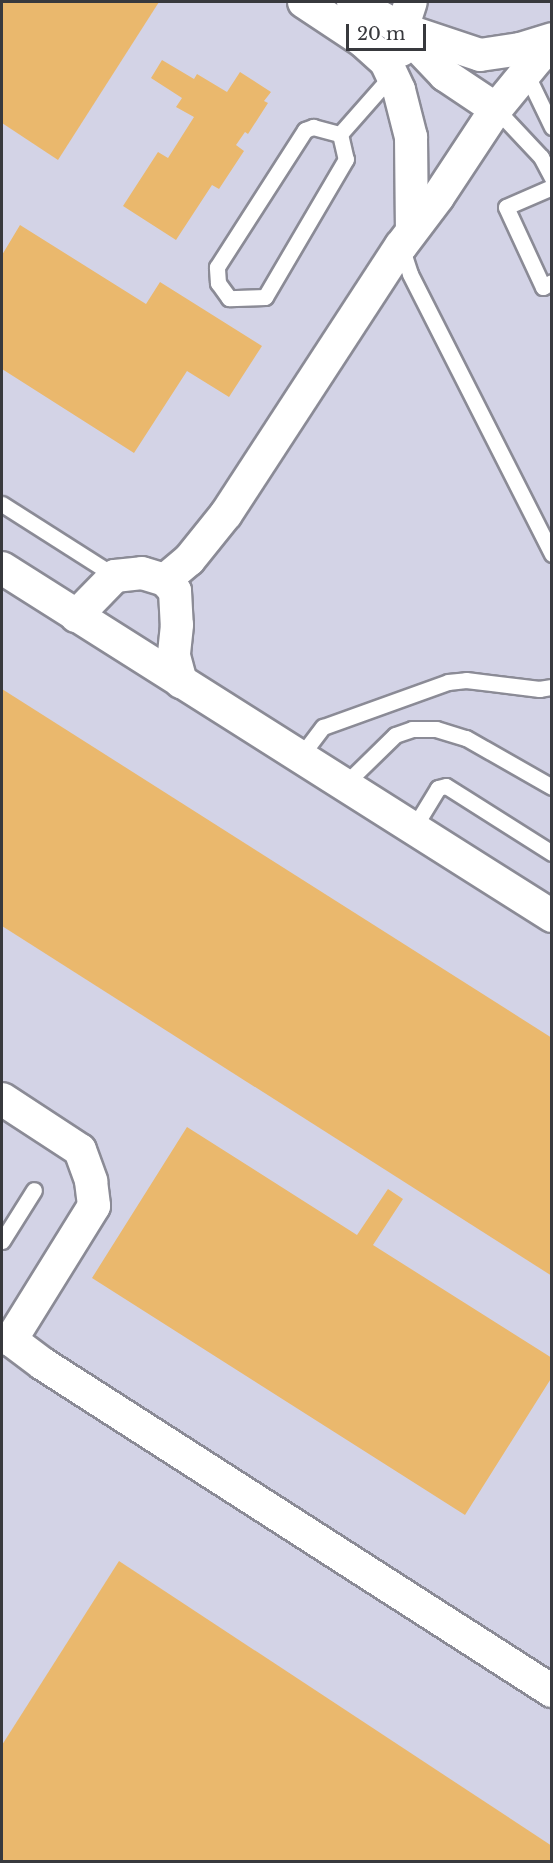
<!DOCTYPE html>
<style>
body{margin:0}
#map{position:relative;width:553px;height:1863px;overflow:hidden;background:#dfdfeb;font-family:"Libre Baskerville",serif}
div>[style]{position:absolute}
.built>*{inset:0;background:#d3d3e6;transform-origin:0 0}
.building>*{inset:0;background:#eab86d}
.roads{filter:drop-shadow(2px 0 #8b8b96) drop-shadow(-2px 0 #8b8b96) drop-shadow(0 2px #8b8b96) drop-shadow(0 -2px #8b8b96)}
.service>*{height:15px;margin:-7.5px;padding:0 7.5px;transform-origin:7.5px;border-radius:7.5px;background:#fff}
.minor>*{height:32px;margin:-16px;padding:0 16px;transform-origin:16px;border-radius:16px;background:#fff}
span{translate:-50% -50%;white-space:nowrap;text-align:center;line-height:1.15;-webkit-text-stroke:5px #fff;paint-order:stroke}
.frame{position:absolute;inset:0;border:3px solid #38393d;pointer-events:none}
.scale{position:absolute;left:346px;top:24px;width:80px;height:27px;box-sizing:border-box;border:3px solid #38393d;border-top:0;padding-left:8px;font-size:18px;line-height:21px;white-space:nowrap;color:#38393d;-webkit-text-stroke:4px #fff;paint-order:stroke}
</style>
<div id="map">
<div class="built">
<i style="left:2px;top:2px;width:549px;height:1859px"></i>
</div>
<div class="building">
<i style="clip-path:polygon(2px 2px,159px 2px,58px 160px,2px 123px)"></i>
<i style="clip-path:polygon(162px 60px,194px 79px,197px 74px,227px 92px,240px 72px,271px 92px,264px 101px,268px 103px,248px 134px,245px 132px,236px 145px,244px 151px,219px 189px,212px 185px,176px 240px,123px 206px,158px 152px,168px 158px,194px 117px,176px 107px,182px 98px,151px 78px)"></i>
<i style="clip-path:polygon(20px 225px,146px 304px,160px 282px,262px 346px,229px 397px,187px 371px,134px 453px,2px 369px,2px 255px)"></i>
<i style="clip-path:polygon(2px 689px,552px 1038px,552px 1276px,2px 926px)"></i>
<i style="clip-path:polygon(187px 1127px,357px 1235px,388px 1189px,403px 1199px,373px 1245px,552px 1358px,552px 1377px,465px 1515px,92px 1278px)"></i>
<i style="clip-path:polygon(119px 1561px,552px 1846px,552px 1862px,2px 1862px,2px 1745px)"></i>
</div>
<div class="roads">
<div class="service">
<i style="left:526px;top:73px;width:60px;rotate:64.3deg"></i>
<i style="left:496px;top:109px;width:66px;rotate:46.8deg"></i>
<i style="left:541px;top:157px;width:24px;rotate:62deg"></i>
<i style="left:313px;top:127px;width:28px;rotate:15deg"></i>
<i style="left:340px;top:134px;width:26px;rotate:77deg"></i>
<i style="left:346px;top:159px;width:160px;rotate:120.4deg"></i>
<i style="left:265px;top:297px;width:36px;rotate:178deg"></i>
<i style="left:229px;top:298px;width:19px;rotate:-126deg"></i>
<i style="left:218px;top:283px;width:16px;rotate:-94deg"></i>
<i style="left:217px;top:267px;width:163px;rotate:-57.3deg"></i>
<i style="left:305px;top:130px;width:9px;rotate:-21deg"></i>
<i style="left:340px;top:134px;width:79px;rotate:-48.6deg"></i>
<i style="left:552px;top:187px;width:50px;rotate:156.5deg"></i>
<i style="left:506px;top:207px;width:88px;rotate:65.2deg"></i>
<i style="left:543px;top:287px;width:10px;rotate:-29deg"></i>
<i style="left:401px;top:246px;width:29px;rotate:72deg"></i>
<i style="left:410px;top:274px;width:314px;rotate:63.1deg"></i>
<i style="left:2px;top:504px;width:134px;rotate:32.5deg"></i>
<i style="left:300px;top:757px;width:38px;rotate:-53deg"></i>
<i style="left:323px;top:727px;width:133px;rotate:-19.8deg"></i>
<i style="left:448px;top:682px;width:18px;rotate:-6deg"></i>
<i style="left:466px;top:680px;width:74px;rotate:7deg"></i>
<i style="left:539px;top:689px;width:13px;rotate:-9deg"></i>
<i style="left:344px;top:785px;width:71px;rotate:-44.4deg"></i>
<i style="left:395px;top:735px;width:18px;rotate:-19deg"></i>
<i style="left:412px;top:729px;width:24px"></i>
<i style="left:436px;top:729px;width:31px;rotate:17deg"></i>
<i style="left:466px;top:738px;width:99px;rotate:29.7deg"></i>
<i style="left:413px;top:829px;width:48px;rotate:-58.6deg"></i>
<i style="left:438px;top:788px;width:8px;rotate:-14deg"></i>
<i style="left:446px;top:786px;width:125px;rotate:32.3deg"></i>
<i style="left:2px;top:1241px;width:60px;rotate:-57.9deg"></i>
</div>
<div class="minor">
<i style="left:304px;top:2px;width:71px;rotate:33.5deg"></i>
<i style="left:363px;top:41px;width:31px;rotate:42deg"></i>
<i style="left:386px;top:62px;width:31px;rotate:65deg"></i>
<i style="left:399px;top:90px;width:49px;rotate:75.7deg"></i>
<i style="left:411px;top:137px;width:92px;rotate:89.4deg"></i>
<i style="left:353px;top:2px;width:56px;rotate:28.9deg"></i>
<i style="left:402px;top:29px;width:82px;rotate:18.4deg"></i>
<i style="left:480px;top:55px;width:40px;rotate:-8.5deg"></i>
<i style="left:520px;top:49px;width:34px;rotate:-17deg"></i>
<i style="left:406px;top:34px;width:57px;rotate:46.4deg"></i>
<i style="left:445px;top:75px;width:61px;rotate:33.7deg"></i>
<i style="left:401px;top:50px;width:21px;rotate:-87deg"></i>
<i style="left:402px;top:29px;width:28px;rotate:-72deg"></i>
<i style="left:2px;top:568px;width:651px;rotate:32.32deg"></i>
<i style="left:165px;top:580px;width:31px;rotate:-40deg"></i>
<i style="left:189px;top:560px;width:59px;rotate:-51.2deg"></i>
<i style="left:226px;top:514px;width:320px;rotate:-56.9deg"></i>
<i style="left:401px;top:246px;width:61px;rotate:-52.9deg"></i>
<i style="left:438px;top:197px;width:105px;rotate:-56.6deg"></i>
<i style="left:496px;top:109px;width:65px;rotate:-50.6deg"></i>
<i style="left:537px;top:59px;width:17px;rotate:-69deg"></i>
<i style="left:76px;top:616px;width:56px;rotate:-45.7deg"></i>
<i style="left:115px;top:576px;width:27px;rotate:-6deg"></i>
<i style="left:142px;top:573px;width:24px;rotate:17deg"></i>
<i style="left:165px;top:580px;width:15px;rotate:48deg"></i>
<i style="left:175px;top:591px;width:34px;rotate:87deg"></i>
<i style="left:177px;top:625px;width:31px;rotate:96deg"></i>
<i style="left:174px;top:656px;width:27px;rotate:75deg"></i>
<i style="left:2px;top:1099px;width:93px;rotate:33.2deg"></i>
<i style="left:80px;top:1150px;width:33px;rotate:70deg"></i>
<i style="left:91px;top:1181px;width:25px;rotate:83deg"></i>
<i style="left:94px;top:1206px;width:158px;rotate:121.8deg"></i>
<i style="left:11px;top:1340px;width:40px;rotate:37deg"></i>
<i style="left:43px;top:1364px;width:605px;rotate:32.72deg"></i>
</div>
</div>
<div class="frame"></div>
<div class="scale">20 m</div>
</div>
